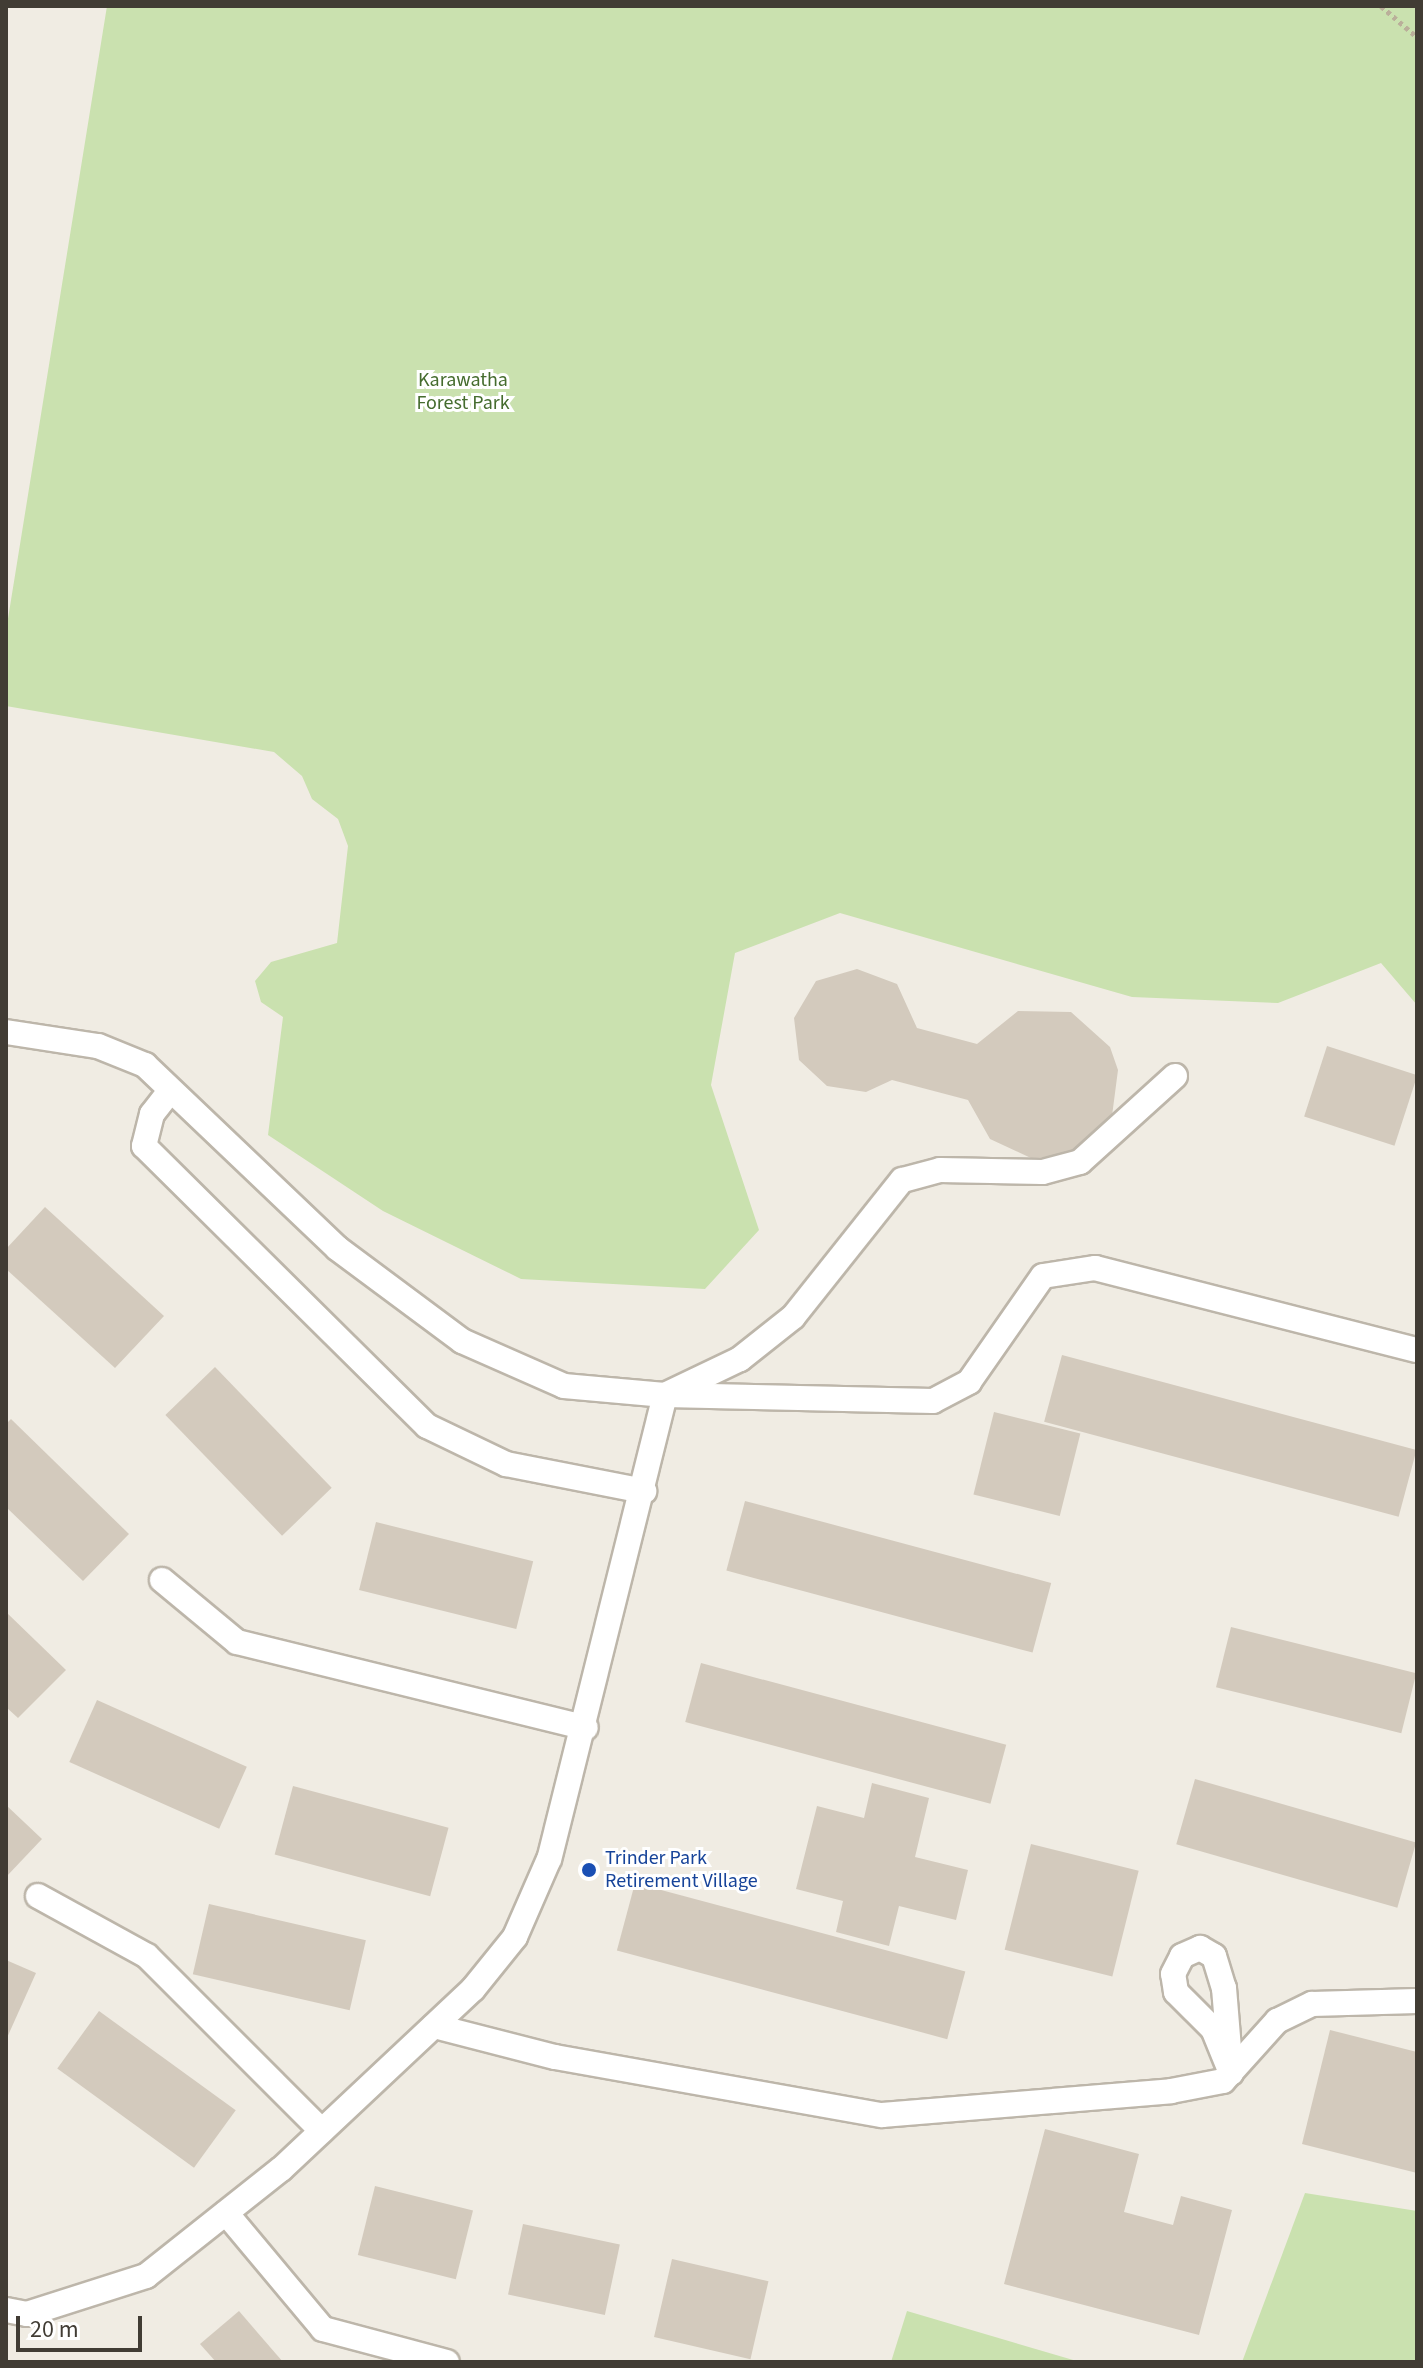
<!DOCTYPE html>
<style>
body{margin:0}
#map{position:relative;width:1423px;height:2368px;overflow:hidden;background:#f0ece3;font-family:"Source Sans 3",sans-serif}
div>[style]{position:absolute}
.green>*{inset:0;background:#cae1af}
.building>*{inset:0;background:#d3cabd;transform-origin:0 0}
.path>*{height:5px;margin-top:-2.5px;transform-origin:0;background:repeating-linear-gradient(90deg,#baaf9a 0 4px,transparent 0 8px)}
.roads{filter:drop-shadow(2px 0 #bdb6aa) drop-shadow(-2px 0 #bdb6aa) drop-shadow(0 2px #bdb6aa) drop-shadow(0 -2px #bdb6aa)}
.lane>*{height:24px;margin:-12px;padding:0 12px;transform-origin:12px;border-radius:12px;background:#fff}
.dots>*{width:22px;height:22px;translate:-50% -50%;box-sizing:border-box;border:4px solid #fff;border-radius:50%}
span{translate:-50% -50%;white-space:nowrap;text-align:center;line-height:1.15;-webkit-text-stroke:6px #fff;paint-order:stroke}
.park-label{font-size:20px;color:#456c2e}
.transit-label{font-size:20px;color:#164399}
.left{translate:0 -50%;text-align:left}
.frame{position:absolute;inset:0;border:8px solid #413c34;pointer-events:none}
.scale{position:absolute;left:16px;top:2316px;width:126px;height:36px;box-sizing:border-box;border:4px solid #413c34;border-top:0;padding-left:10px;font-size:24px;line-height:28px;white-space:nowrap;color:#413c34;-webkit-text-stroke:6px #fff;paint-order:stroke}
</style>
<div id="map">
<div class="green">
<i style="clip-path:polygon(107px 6px,1417px 6px,1417px 1005px,1381px 963px,1278px 1003px,1132px 997px,840px 913px,735px 953px,711px 1085px,759px 1230px,705px 1289px,521px 1279px,383px 1211px,268px 1135px,283px 1017px,261px 1002px,255px 981px,271px 962px,337px 943px,348px 846px,338px 819px,312px 799px,302px 776px,274px 752px,6px 706px,6px 631px)"></i>
<i style="clip-path:polygon(1305px 2193px,1417px 2211px,1417px 2362px,1242px 2362px)"></i>
<i style="clip-path:polygon(907px 2311px,1080px 2362px,891px 2362px)"></i>
</div>
<div class="building">
<i style="clip-path:polygon(857px 969px,897px 984px,917px 1028px,977px 1044px,1018px 1011px,1071px 1012px,1110px 1047px,1118px 1070px,1112px 1116px,1079px 1151px,1033px 1159px,990px 1139px,968px 1100px,892px 1080px,866px 1092px,827px 1086px,799px 1060px,794px 1018px,816px 981px)"></i>
<i style="left:1327px;top:1046px;width:95px;height:74px;rotate:18deg"></i>
<i style="clip-path:polygon(45px 1207px,164px 1316px,115px 1368px,6px 1269px,6px 1249px)"></i>
<i style="left:1062px;top:1355px;width:367px;height:69px;rotate:15deg"></i>
<i style="left:215px;top:1367px;width:168px;height:69px;rotate:46deg"></i>
<i style="left:994px;top:1412px;width:89px;height:85px;rotate:14deg"></i>
<i style="clip-path:polygon(11px 1419px,129px 1534px,83px 1581px,6px 1507px,6px 1424px)"></i>
<i style="left:745px;top:1501px;width:317px;height:72px;rotate:15deg"></i>
<i style="left:376px;top:1522px;width:162px;height:70px;rotate:14deg"></i>
<i style="clip-path:polygon(6px 1612px,66px 1670px,18px 1718px,6px 1707px)"></i>
<i style="left:1231px;top:1627px;width:191px;height:62px;rotate:14deg"></i>
<i style="left:701px;top:1663px;width:316px;height:61px;rotate:15deg"></i>
<i style="left:97px;top:1700px;width:164px;height:68px;rotate:24deg"></i>
<i style="left:1195px;top:1779px;width:230px;height:68px;rotate:16deg"></i>
<i style="clip-path:polygon(872px 1783px,929px 1798px,915px 1857px,968px 1870px,956px 1920px,899px 1906px,889px 1946px,836px 1932px,843px 1901px,796px 1889px,817px 1806px,864px 1818px)"></i>
<i style="left:293px;top:1786px;width:161px;height:71px;rotate:15deg"></i>
<i style="clip-path:polygon(6px 1805px,42px 1839px,6px 1877px)"></i>
<i style="left:1031px;top:1844px;width:111px;height:109px;rotate:14deg"></i>
<i style="left:635px;top:1883px;width:342px;height:70px;rotate:15deg"></i>
<i style="left:209px;top:1904px;width:161px;height:72px;rotate:13deg"></i>
<i style="clip-path:polygon(6px 1960px,36px 1973px,6px 2040px)"></i>
<i style="left:99px;top:2011px;width:169px;height:71px;rotate:36deg"></i>
<i style="clip-path:polygon(1330px 2030px,1417px 2052px,1417px 2173px,1302px 2144px)"></i>
<i style="clip-path:polygon(1045px 2129px,1139px 2154px,1124px 2212px,1173px 2225px,1181px 2196px,1232px 2210px,1199px 2335px,1004px 2284px)"></i>
<i style="left:375px;top:2186px;width:101px;height:71px;rotate:14deg"></i>
<i style="left:523px;top:2224px;width:99px;height:72px;rotate:12deg"></i>
<i style="left:672px;top:2259px;width:99px;height:80px;rotate:13deg"></i>
<i style="clip-path:polygon(239px 2311px,283px 2362px,216px 2362px,200px 2344px)"></i>
</div>
<div class="path">
<i style="left:1381px;top:6px;width:48px;rotate:40.7deg"></i>
</div>
<div class="roads">
<div class="lane">
<i style="left:6px;top:1032px;width:93px;rotate:8.7deg"></i>
<i style="left:98px;top:1046px;width:51px;rotate:22deg"></i>
<i style="left:145px;top:1065px;width:265px;rotate:43.6deg"></i>
<i style="left:337px;top:1248px;width:156px;rotate:36.6deg"></i>
<i style="left:462px;top:1341px;width:111px;rotate:23.8deg"></i>
<i style="left:564px;top:1386px;width:101px;rotate:5.1deg"></i>
<i style="left:665px;top:1395px;width:478px;rotate:104deg"></i>
<i style="left:549px;top:1859px;width:85px;rotate:113.6deg"></i>
<i style="left:515px;top:1937px;width:67px;rotate:128.9deg"></i>
<i style="left:473px;top:1989px;width:263px;rotate:136.8deg"></i>
<i style="left:281px;top:2169px;width:172px;rotate:141.6deg"></i>
<i style="left:146px;top:2276px;width:125px;rotate:162.3deg"></i>
<i style="left:27px;top:2314px;width:21px;rotate:-169deg"></i>
<i style="left:1175px;top:1076px;width:128px;rotate:137.8deg"></i>
<i style="left:1080px;top:1162px;width:39px;rotate:165deg"></i>
<i style="left:1042px;top:1172px;width:102px;rotate:-178.9deg"></i>
<i style="left:940px;top:1170px;width:39px;rotate:165deg"></i>
<i style="left:902px;top:1180px;width:175px;rotate:128.5deg"></i>
<i style="left:793px;top:1317px;width:68px;rotate:141.6deg"></i>
<i style="left:740px;top:1359px;width:83px;rotate:154.4deg"></i>
<i style="left:665px;top:1395px;width:268px;rotate:1.3deg"></i>
<i style="left:933px;top:1401px;width:41px;rotate:-27.8deg"></i>
<i style="left:969px;top:1382px;width:129px;rotate:-55.1deg"></i>
<i style="left:1043px;top:1276px;width:53px;rotate:-8.7deg"></i>
<i style="left:1095px;top:1268px;width:332px;rotate:14.3deg"></i>
<i style="left:170px;top:1091px;width:29px;rotate:128deg"></i>
<i style="left:152px;top:1114px;width:33px;rotate:104deg"></i>
<i style="left:144px;top:1146px;width:398px;rotate:44.7deg"></i>
<i style="left:427px;top:1426px;width:88px;rotate:25.7deg"></i>
<i style="left:506px;top:1464px;width:141px;rotate:11.1deg"></i>
<i style="left:162px;top:1580px;width:97px;rotate:39.6deg"></i>
<i style="left:237px;top:1642px;width:359px;rotate:13.8deg"></i>
<i style="left:38px;top:1896px;width:124px;rotate:28.8deg"></i>
<i style="left:147px;top:1956px;width:247px;rotate:45deg"></i>
<i style="left:1200px;top:1948px;width:16px;rotate:30deg"></i>
<i style="left:1214px;top:1956px;width:34px;rotate:73deg"></i>
<i style="left:1224px;top:1988px;width:85px;rotate:85.3deg"></i>
<i style="left:1231px;top:2073px;width:48px;rotate:-112.2deg"></i>
<i style="left:1213px;top:2029px;width:52px;rotate:-135deg"></i>
<i style="left:1176px;top:1992px;width:18px;rotate:-99deg"></i>
<i style="left:1173px;top:1974px;width:20px;rotate:-63deg"></i>
<i style="left:1182px;top:1956px;width:20px;rotate:-24deg"></i>
<i style="left:434px;top:2026px;width:125px;rotate:14.4deg"></i>
<i style="left:555px;top:2057px;width:332px;rotate:10.1deg"></i>
<i style="left:882px;top:2115px;width:290px;rotate:-4.7deg"></i>
<i style="left:1171px;top:2091px;width:53px;rotate:-10.9deg"></i>
<i style="left:1223px;top:2081px;width:81px;rotate:-48deg"></i>
<i style="left:1277px;top:2021px;width:39px;rotate:-26deg"></i>
<i style="left:1312px;top:2004px;width:105px;rotate:-1.6deg"></i>
<i style="left:226px;top:2213px;width:151px;rotate:50.1deg"></i>
<i style="left:323px;top:2329px;width:128px;rotate:14.9deg"></i>
</div>
</div>
<div class="dots">
<i style="left:589px;top:1870px;background:#1a4fb4"></i>
</div>
<div class="park-label">
<span style="left:463px;top:392px">Karawatha<br>Forest Park</span>
</div>
<div class="transit-label">
<span class="left" style="left:605px;top:1870px">Trinder Park<br>Retirement Village</span>
</div>
<div class="frame"></div>
<div class="scale">20 m</div>
</div>
